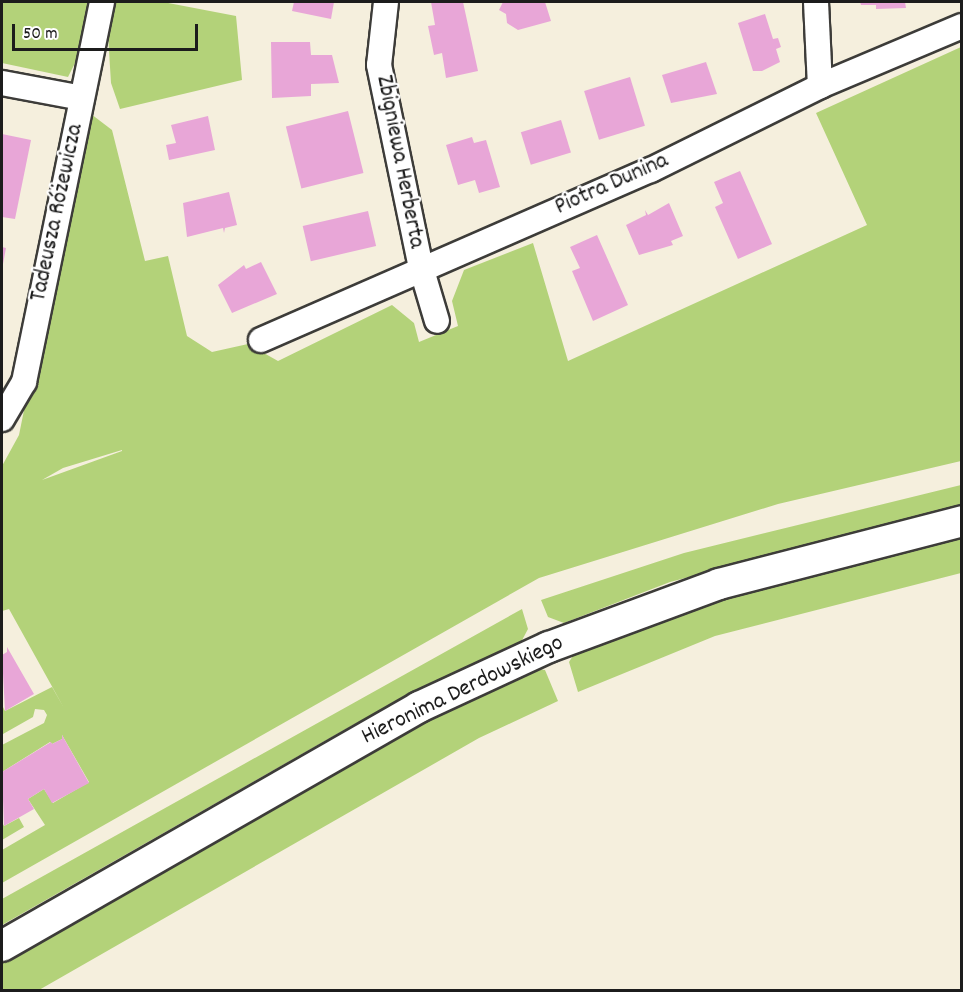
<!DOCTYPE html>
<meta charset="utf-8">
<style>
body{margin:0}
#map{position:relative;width:963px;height:992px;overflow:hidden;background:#f5efdd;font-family:Dekko,sans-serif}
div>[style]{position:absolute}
.green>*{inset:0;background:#b3d279}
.building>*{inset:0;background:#e8a6d7;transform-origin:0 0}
.roads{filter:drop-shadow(2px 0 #3d3c39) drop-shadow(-2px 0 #3d3c39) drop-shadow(0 2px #3d3c39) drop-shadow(0 -2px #3d3c39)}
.minor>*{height:24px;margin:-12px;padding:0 12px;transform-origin:12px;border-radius:12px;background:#fff}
.major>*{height:30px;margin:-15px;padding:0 15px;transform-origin:15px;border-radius:15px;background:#fff}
span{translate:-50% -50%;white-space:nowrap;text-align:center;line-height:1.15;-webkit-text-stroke:4.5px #fff;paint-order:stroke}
.street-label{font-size:24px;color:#1c1c1c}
.frame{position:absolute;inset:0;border:3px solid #1c1c1c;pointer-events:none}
.scale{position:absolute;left:12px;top:24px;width:186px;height:27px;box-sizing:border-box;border:3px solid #1c1c1c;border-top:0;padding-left:8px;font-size:18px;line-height:21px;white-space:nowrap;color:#1c1c1c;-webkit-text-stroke:4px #fff;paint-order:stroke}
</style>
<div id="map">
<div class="green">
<i style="clip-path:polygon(2px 2px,88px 2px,79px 55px,68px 77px,2px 63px)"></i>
<i style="clip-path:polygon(112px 2px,163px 2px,236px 16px,242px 80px,120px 109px,111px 83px,108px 34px)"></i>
<i style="clip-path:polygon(evenodd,961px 47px,961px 461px,778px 504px,539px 578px,2px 883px,2px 850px,45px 825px,28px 799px,44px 789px,53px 803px,89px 782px,62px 735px,62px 739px,52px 744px,50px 742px,2px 772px,2px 745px,44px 723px,47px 715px,44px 710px,35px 709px,33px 717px,3px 734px,2px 705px,5px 711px,52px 687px,64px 708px,9px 609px,2px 611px,2px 466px,19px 435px,75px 159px,91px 114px,112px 130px,145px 261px,168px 256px,187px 336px,212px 352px,248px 344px,278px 361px,392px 305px,414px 323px,419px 342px,458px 326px,452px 301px,464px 270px,533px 243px,568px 361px,867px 225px,816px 113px,961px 47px,122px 450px,122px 451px,42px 480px,63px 468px,122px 450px)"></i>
<i style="clip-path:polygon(961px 485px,961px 505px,670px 582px,564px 623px,548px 617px,541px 600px,684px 553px)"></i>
<i style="clip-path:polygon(961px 535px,961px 573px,715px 636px,578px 692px,569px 662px,578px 648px,724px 595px)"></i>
<i style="clip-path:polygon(522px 609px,528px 629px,520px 644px,351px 726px,2px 925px,2px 899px)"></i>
<i style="clip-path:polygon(530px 668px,545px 670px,558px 701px,479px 738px,39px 990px,2px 990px,2px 958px,423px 717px)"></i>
<i style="clip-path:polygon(19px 818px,24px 827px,2px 840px,2px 822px,4px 826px)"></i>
</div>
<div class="building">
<i style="clip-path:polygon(294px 2px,334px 2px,331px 19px,292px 11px)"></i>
<i style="clip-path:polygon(431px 2px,463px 2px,478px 71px,446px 78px,442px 53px,434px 55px,428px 26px,435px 25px)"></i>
<i style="clip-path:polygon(503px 2px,545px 2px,551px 21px,518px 30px,507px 23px,506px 14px,499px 10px)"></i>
<i style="clip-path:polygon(860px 2px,905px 2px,906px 8px,876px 9px,876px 5px,861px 5px)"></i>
<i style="clip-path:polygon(765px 14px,773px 39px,778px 38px,781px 47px,776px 49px,780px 62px,762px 71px,753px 71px,738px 23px)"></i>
<i style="clip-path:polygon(271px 42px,310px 42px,311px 55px,332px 55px,339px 83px,311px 84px,311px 96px,272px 98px)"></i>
<i style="clip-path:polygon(706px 62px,717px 94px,671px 103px,662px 75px)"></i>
<i style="left:630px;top:77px;width:51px;height:48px;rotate:73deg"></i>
<i style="left:348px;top:111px;width:64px;height:64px;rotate:76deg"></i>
<i style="clip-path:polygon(208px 116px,215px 150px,169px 160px,166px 145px,176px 143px,171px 125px)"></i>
<i style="left:561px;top:120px;width:34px;height:42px;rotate:73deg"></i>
<i style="clip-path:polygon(2px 134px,31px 140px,15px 219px,2px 217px)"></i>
<i style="clip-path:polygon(472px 137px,474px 143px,486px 140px,500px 187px,479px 193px,475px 180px,458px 185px,446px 145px)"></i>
<i style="clip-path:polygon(740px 171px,772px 244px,738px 259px,715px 207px,723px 203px,714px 182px)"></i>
<i style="clip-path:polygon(229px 192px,237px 225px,225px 228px,224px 233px,223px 228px,187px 237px,183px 203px)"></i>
<i style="clip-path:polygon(669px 203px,683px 236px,671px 241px,673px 245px,639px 255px,626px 225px,646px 215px,645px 210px,648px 215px)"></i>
<i style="left:368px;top:211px;width:36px;height:67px;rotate:77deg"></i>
<i style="clip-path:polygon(597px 235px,628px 305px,593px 321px,572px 271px,580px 268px,570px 247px)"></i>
<i style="clip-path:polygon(2px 247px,6px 248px,3px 264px,2px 264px)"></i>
<i style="clip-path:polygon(261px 262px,277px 294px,232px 313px,218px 285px,244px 265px,246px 269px)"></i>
<i style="clip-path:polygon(7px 647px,34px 694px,5px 711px,2px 655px,7px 652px)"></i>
<i style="clip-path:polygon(62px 735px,89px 783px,52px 803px,44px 789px,28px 799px,34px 809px,4px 826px,2px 772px,51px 742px,52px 744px,62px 739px)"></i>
</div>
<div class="roads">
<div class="minor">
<i style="left:386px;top:2px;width:63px;rotate:96.3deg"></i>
<i style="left:379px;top:65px;width:206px;rotate:78.3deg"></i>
<i style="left:421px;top:267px;width:56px;rotate:73.5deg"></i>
<i style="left:816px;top:2px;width:84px;rotate:87.3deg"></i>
<i style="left:2px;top:83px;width:81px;rotate:10.6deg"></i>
<i style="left:261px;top:340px;width:425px;rotate:-23.6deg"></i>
<i style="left:651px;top:170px;width:189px;rotate:-26.4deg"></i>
<i style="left:820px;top:86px;width:154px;rotate:-22.9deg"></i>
<i style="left:2px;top:419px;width:43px;rotate:-59.3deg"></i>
<i style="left:24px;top:382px;width:388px;rotate:-78.4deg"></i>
</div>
<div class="major">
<i style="left:2px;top:946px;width:481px;rotate:-29.8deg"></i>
<i style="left:419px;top:707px;width:143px;rotate:-24.8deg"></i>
<i style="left:549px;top:647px;width:181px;rotate:-20.3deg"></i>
<i style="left:719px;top:584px;width:251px;rotate:-14.5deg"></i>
</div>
</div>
<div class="street-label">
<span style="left:399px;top:162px;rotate:79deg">Zbigniewa Herberta</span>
<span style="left:612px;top:185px;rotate:-24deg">Piotra Dunina</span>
<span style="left:58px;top:213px;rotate:-78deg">Tadeusza Różewicza</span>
<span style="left:463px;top:691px;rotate:-26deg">Hieronima Derdowskiego</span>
</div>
<div class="frame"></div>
<div class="scale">50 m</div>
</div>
